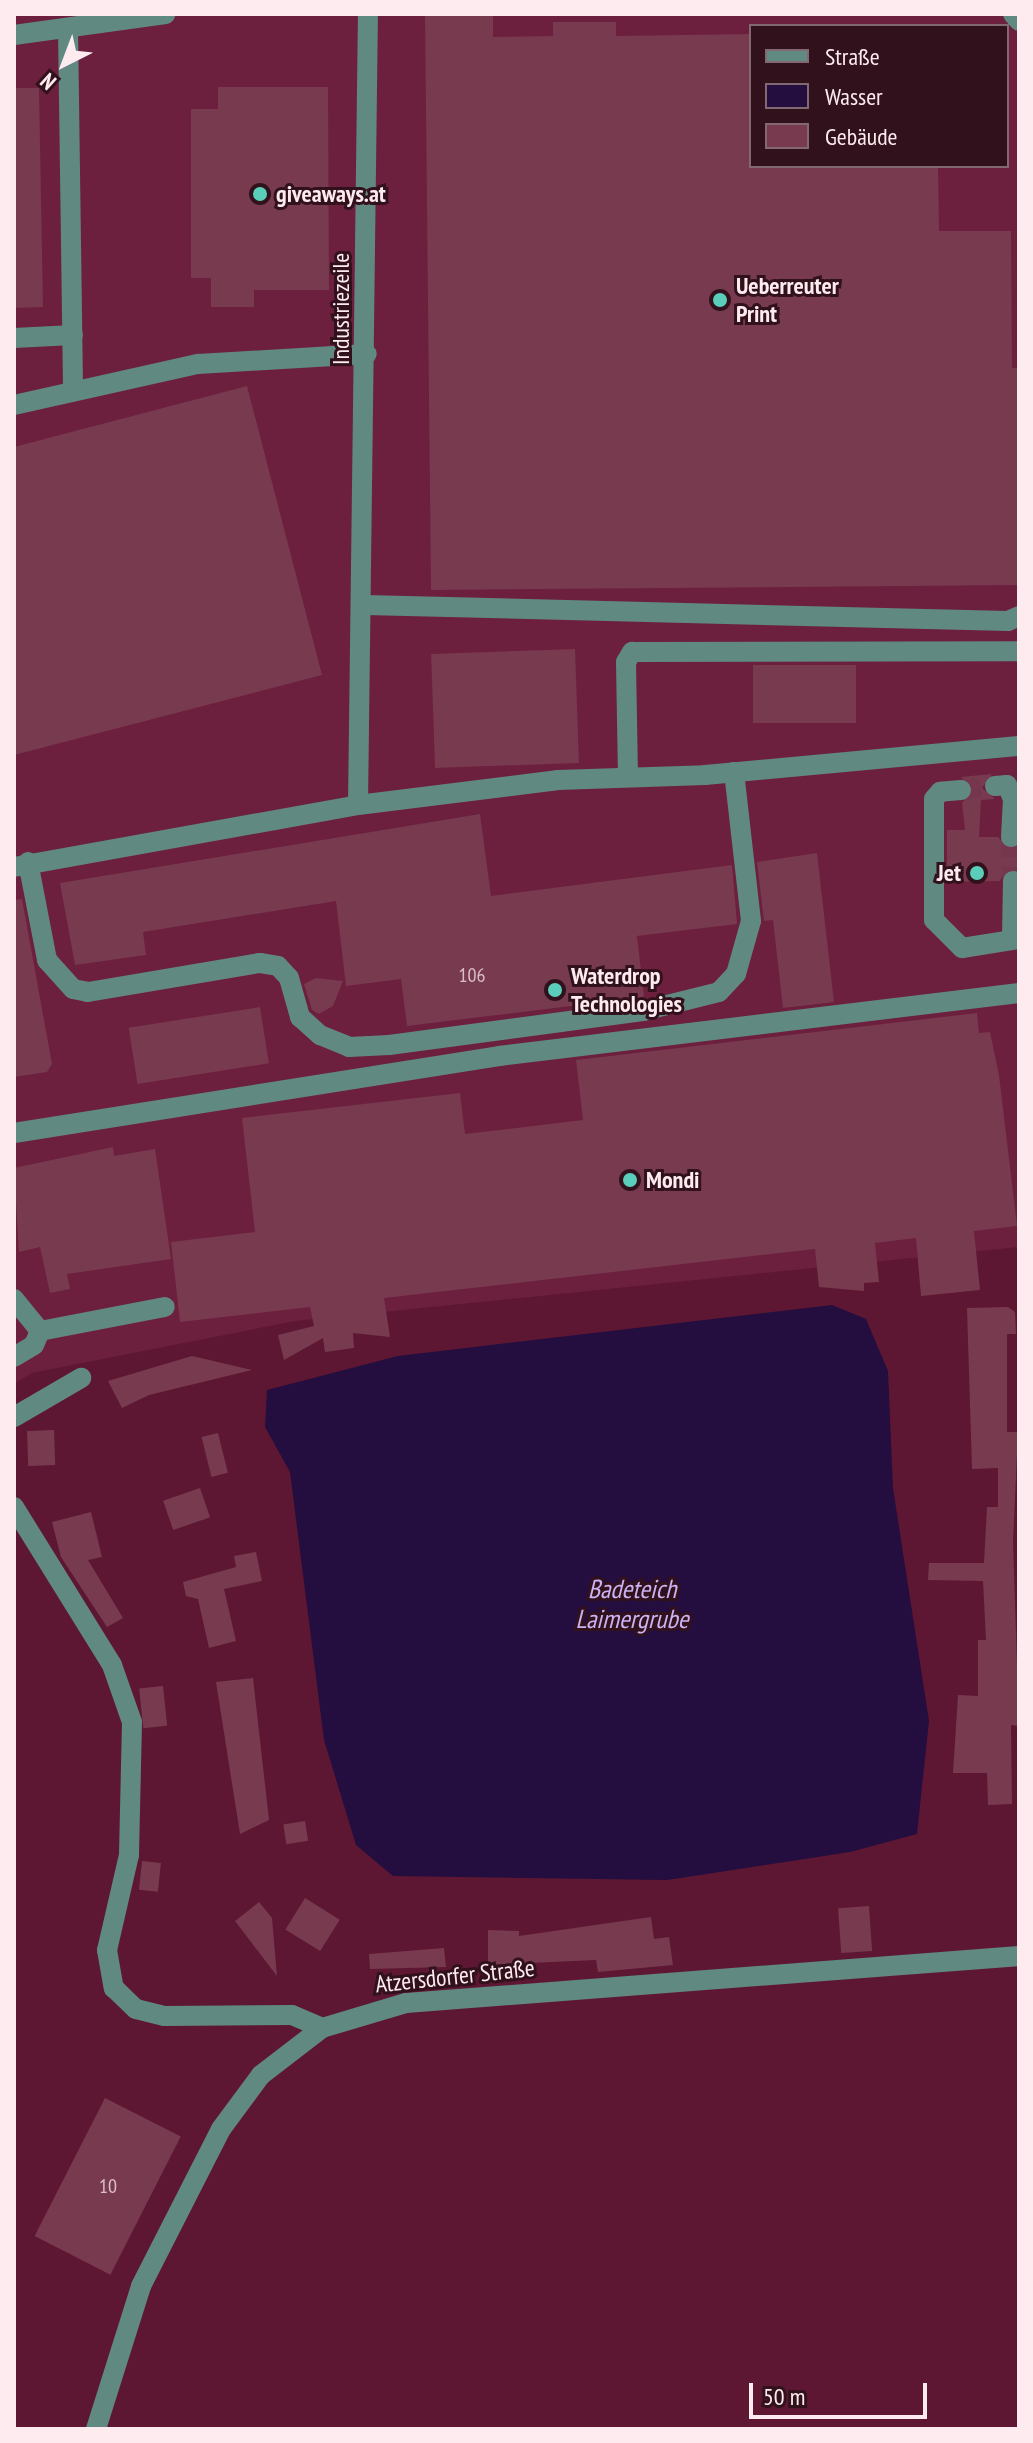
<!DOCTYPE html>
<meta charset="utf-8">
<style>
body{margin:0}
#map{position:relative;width:1033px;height:2443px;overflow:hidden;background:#5e1732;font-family:"PT Sans Narrow",sans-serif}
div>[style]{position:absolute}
.built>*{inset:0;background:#6d1f3e}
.water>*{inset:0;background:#240d3f}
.building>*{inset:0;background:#783a4e;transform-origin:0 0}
.minor-tunnel>*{height:20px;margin-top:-10px;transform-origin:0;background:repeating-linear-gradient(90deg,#76374e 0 20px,transparent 0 30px)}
.minor>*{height:20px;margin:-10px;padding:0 10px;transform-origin:10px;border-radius:10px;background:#608981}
.dots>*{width:22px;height:22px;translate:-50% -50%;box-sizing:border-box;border:4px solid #30111c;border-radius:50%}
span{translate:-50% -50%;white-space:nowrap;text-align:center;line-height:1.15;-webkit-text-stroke:6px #30111c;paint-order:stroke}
.number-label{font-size:20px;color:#dcbfc7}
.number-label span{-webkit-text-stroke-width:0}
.poi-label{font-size:24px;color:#fdebef;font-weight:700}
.left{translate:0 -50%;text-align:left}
.right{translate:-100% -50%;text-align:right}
.street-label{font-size:24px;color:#fdebef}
.water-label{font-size:26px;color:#cab2f4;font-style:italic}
.frame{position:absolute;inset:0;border:16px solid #fdebef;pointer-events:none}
.legend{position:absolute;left:749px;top:24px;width:260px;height:144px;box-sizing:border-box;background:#30111c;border:2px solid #826870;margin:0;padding:10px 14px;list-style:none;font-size:24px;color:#fdebef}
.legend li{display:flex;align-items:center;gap:16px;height:40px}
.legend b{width:40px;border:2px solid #826870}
.north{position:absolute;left:24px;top:24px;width:80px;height:80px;-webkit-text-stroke:6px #30111c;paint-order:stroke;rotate:222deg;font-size:22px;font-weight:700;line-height:32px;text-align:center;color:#fdebef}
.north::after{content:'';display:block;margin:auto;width:28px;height:36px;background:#fdebef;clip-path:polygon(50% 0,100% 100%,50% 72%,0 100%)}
.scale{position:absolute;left:749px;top:2383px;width:178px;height:36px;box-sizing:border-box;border:4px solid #fdebef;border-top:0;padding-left:10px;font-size:24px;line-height:28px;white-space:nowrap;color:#fdebef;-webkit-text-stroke:6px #30111c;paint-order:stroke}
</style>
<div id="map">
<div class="built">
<i style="clip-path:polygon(evenodd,14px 14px,1019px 14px,1019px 1247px,295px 1321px,32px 1373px,14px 1384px,14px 14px,751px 26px,1007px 26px,1007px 166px,751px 166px,751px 26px)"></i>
</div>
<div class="water">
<i style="clip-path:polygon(832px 1305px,866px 1319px,888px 1371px,893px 1488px,929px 1721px,917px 1834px,850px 1852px,667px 1880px,393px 1876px,356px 1845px,324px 1740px,290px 1472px,265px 1427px,267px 1390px,398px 1356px)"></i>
</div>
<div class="building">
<i style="clip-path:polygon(425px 14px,493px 14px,493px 37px,553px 36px,553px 22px,616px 22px,616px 36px,751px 34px,751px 166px,938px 166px,939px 231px,1011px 231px,1012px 368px,1019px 368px,1019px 585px,431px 590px)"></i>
<i style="clip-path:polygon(218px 87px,328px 87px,329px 290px,254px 290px,254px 307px,211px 307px,211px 278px,191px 278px,191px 109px,218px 109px)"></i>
<i style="clip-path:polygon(14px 88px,39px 88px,43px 307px,14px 308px)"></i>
<i style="clip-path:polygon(247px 386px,322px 675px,14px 755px,14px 447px)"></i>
<i style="left:575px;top:649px;width:114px;height:144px;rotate:88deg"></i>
<i style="left:753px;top:665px;width:103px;height:58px"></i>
<i style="clip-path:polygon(992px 774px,982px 788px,995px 799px,981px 800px,979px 837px,998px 837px,1010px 850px,1019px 847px,1019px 870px,1006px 870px,1000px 881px,947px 882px,947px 830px,965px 830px,962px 803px,974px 790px,961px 777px)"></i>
<i style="clip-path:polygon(480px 814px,491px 896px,732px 865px,737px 924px,637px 936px,644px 997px,407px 1026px,401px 979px,346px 986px,336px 901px,143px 932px,146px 955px,75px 965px,60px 883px)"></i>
<i style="clip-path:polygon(817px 853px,834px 1002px,783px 1008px,773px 920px,764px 921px,757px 862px)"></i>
<i style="clip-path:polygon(22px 899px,52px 1064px,47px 1072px,14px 1077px,14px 900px)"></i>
<i style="clip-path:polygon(316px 978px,343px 981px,333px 1006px,319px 1014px,312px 1010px,304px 984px)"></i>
<i style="left:260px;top:1007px;width:57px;height:133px;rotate:81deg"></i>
<i style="clip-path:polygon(977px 1013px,979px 1033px,990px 1032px,999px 1075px,1017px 1226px,974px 1231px,980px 1290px,921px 1296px,916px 1238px,875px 1243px,879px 1282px,864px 1283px,864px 1291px,819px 1287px,815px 1249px,384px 1298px,390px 1337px,353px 1333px,354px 1348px,325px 1352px,323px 1338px,284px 1360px,278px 1335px,314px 1326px,310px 1307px,180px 1322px,171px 1242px,255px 1232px,242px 1118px,460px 1093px,465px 1134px,583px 1120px,576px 1060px)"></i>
<i style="clip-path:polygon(113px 1147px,114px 1156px,155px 1149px,171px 1259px,67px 1274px,70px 1289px,50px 1293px,40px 1247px,19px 1252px,14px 1168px)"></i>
<i style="clip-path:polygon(1008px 1307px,1015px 1312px,1016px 1334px,1007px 1334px,1007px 1432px,1018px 1432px,1013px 1542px,1019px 1726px,1011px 1725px,1012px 1804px,988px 1805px,987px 1773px,953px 1773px,958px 1695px,978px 1696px,978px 1640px,986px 1640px,983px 1581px,928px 1580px,929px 1563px,984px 1563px,987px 1507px,998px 1507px,998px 1468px,972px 1469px,967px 1308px)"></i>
<i style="clip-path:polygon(192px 1356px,252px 1370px,149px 1395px,122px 1408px,108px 1381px)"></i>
<i style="left:54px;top:1430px;width:35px;height:27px;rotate:88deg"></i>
<i style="left:218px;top:1433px;width:41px;height:17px;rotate:76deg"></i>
<i style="left:200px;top:1488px;width:31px;height:39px;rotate:71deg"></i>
<i style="clip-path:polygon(91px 1512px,102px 1557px,88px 1560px,123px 1618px,107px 1627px,61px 1557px,52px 1522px)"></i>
<i style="clip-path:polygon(256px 1552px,262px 1581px,224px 1589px,236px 1641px,209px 1648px,198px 1599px,186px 1596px,183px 1582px,236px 1567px,234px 1556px)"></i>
<i style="clip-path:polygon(253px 1678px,269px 1820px,240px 1834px,216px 1682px)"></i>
<i style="left:163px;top:1686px;width:40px;height:24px;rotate:84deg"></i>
<i style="left:305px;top:1821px;width:20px;height:22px;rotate:81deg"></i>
<i style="left:142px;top:1861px;width:19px;height:29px;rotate:6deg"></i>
<i style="left:305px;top:1898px;width:41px;height:37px;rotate:32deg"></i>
<i style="clip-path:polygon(259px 1902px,272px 1918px,277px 1976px,235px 1921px)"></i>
<i style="left:869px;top:1906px;width:45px;height:31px;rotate:86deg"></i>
<i style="clip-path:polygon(651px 1917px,654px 1939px,669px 1937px,673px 1965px,598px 1972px,596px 1960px,488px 1965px,488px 1930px,519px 1931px,519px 1936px)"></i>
<i style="clip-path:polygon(444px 1948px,446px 1967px,370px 1969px,369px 1954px)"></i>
<i style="left:105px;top:2098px;width:85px;height:155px;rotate:27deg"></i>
</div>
<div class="minor-tunnel">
<i style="left:961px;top:790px;width:34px;rotate:-7deg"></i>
<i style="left:1011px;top:837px;width:44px;rotate:87.4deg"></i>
</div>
<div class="minor">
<i style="left:1013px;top:14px;width:9px;rotate:49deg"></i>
<i style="left:68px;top:28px;width:361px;rotate:89.2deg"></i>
<i style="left:14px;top:35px;width:153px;rotate:-7.9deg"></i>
<i style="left:14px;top:338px;width:59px;rotate:-2.9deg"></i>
<i style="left:14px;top:405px;width:189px;rotate:-12.6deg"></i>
<i style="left:198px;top:364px;width:169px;rotate:-3.4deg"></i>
<i style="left:365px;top:605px;width:643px;rotate:1.43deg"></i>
<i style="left:1008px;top:621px;width:12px;rotate:-24deg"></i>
<i style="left:628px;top:777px;width:115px;rotate:-91deg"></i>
<i style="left:626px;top:662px;width:12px;rotate:-59deg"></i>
<i style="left:632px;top:652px;width:387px;rotate:-0.1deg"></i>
<i style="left:995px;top:786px;width:12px;rotate:-5deg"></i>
<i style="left:1007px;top:785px;width:15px;rotate:67deg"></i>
<i style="left:961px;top:790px;width:21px;rotate:175deg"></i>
<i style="left:940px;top:792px;width:9px;rotate:131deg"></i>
<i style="left:934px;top:799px;width:121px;rotate:90deg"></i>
<i style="left:934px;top:920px;width:40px;rotate:45deg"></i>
<i style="left:962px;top:948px;width:58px;rotate:-9deg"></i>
<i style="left:358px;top:805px;width:202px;rotate:-7.1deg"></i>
<i style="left:558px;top:780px;width:147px;rotate:-1.9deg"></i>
<i style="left:705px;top:775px;width:315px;rotate:-5.3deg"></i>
<i style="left:1011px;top:837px;width:38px;rotate:-87deg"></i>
<i style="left:1013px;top:799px;width:6px;rotate:-9deg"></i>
<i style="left:28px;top:862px;width:100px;rotate:79deg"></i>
<i style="left:47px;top:960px;width:39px;rotate:48deg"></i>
<i style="left:73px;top:989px;width:15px;rotate:11deg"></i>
<i style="left:88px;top:992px;width:174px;rotate:-9.6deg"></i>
<i style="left:260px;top:963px;width:18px;rotate:9deg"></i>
<i style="left:278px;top:966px;width:16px;rotate:47deg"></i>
<i style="left:289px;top:978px;width:41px;rotate:74.2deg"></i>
<i style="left:300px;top:1017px;width:27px;rotate:42deg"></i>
<i style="left:320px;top:1035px;width:31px;rotate:22deg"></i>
<i style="left:349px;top:1047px;width:40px;rotate:-2.9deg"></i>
<i style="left:389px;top:1045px;width:256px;rotate:-7.6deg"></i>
<i style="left:643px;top:1011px;width:78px;rotate:-14deg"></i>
<i style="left:719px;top:992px;width:25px;rotate:-47deg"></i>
<i style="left:736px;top:974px;width:55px;rotate:-74.2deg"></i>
<i style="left:751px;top:921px;width:150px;rotate:-96.5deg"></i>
<i style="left:14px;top:867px;width:350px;rotate:-10.2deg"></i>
<i style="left:358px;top:805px;width:791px;rotate:-89.28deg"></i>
<i style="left:1012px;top:938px;width:57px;rotate:-89deg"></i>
<i style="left:14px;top:1133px;width:491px;rotate:-9deg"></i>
<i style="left:499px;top:1056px;width:524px;rotate:-6.91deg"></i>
<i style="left:14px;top:1299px;width:41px;rotate:50.9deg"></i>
<i style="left:40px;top:1331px;width:127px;rotate:-10.9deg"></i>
<i style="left:14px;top:1357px;width:23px;rotate:-31deg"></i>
<i style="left:34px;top:1345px;width:15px;rotate:-67deg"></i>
<i style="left:14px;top:1417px;width:78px;rotate:-30.2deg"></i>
<i style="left:14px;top:1507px;width:186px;rotate:58.2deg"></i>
<i style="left:112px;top:1665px;width:60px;rotate:70.7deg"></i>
<i style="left:132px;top:1722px;width:133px;rotate:91.3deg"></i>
<i style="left:129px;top:1855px;width:98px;rotate:103deg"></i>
<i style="left:107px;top:1950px;width:39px;rotate:80deg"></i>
<i style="left:114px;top:1988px;width:30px;rotate:44deg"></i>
<i style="left:136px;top:2009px;width:29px;rotate:14deg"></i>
<i style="left:164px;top:2016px;width:128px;rotate:-0.4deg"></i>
<i style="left:292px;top:2015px;width:33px;rotate:23deg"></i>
<i style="left:96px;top:2429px;width:150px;rotate:-72.5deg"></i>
<i style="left:141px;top:2286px;width:176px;rotate:-63deg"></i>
<i style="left:221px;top:2129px;width:67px;rotate:-53.5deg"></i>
<i style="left:261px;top:2075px;width:77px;rotate:-37.6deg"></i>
<i style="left:322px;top:2028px;width:88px;rotate:-16.6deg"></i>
<i style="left:406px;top:2003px;width:615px;rotate:-4.38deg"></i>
</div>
<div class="dots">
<i style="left:260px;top:194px;background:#5bcebb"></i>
<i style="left:720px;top:300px;background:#5bcebb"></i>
<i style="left:977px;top:873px;background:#5bcebb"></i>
<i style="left:555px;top:990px;background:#5bcebb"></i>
<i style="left:630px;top:1180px;background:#5bcebb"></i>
</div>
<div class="number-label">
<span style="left:472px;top:975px">106</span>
<span style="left:108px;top:2186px">10</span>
</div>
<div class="poi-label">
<span class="left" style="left:276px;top:194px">giveaways.at</span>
<span class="left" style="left:736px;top:300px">Ueberreuter<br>Print</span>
<span class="right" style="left:961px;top:873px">Jet</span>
<span class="left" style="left:571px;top:990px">Waterdrop<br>Technologies</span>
<span class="left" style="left:646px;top:1180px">Mondi</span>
</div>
<div class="street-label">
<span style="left:341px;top:309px;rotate:-90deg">Industriezeile</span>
<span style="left:455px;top:1976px;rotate:-6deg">Atzersdorfer Straße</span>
</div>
<div class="water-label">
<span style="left:632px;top:1604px">Badeteich<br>Laimergrube</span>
</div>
<div class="frame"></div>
<ul class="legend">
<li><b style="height:10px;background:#608981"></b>Straße</li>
<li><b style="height:22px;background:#240d3f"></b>Wasser</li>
<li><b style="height:22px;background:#783a4e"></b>Gebäude</li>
</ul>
<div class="north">N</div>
<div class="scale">50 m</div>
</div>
